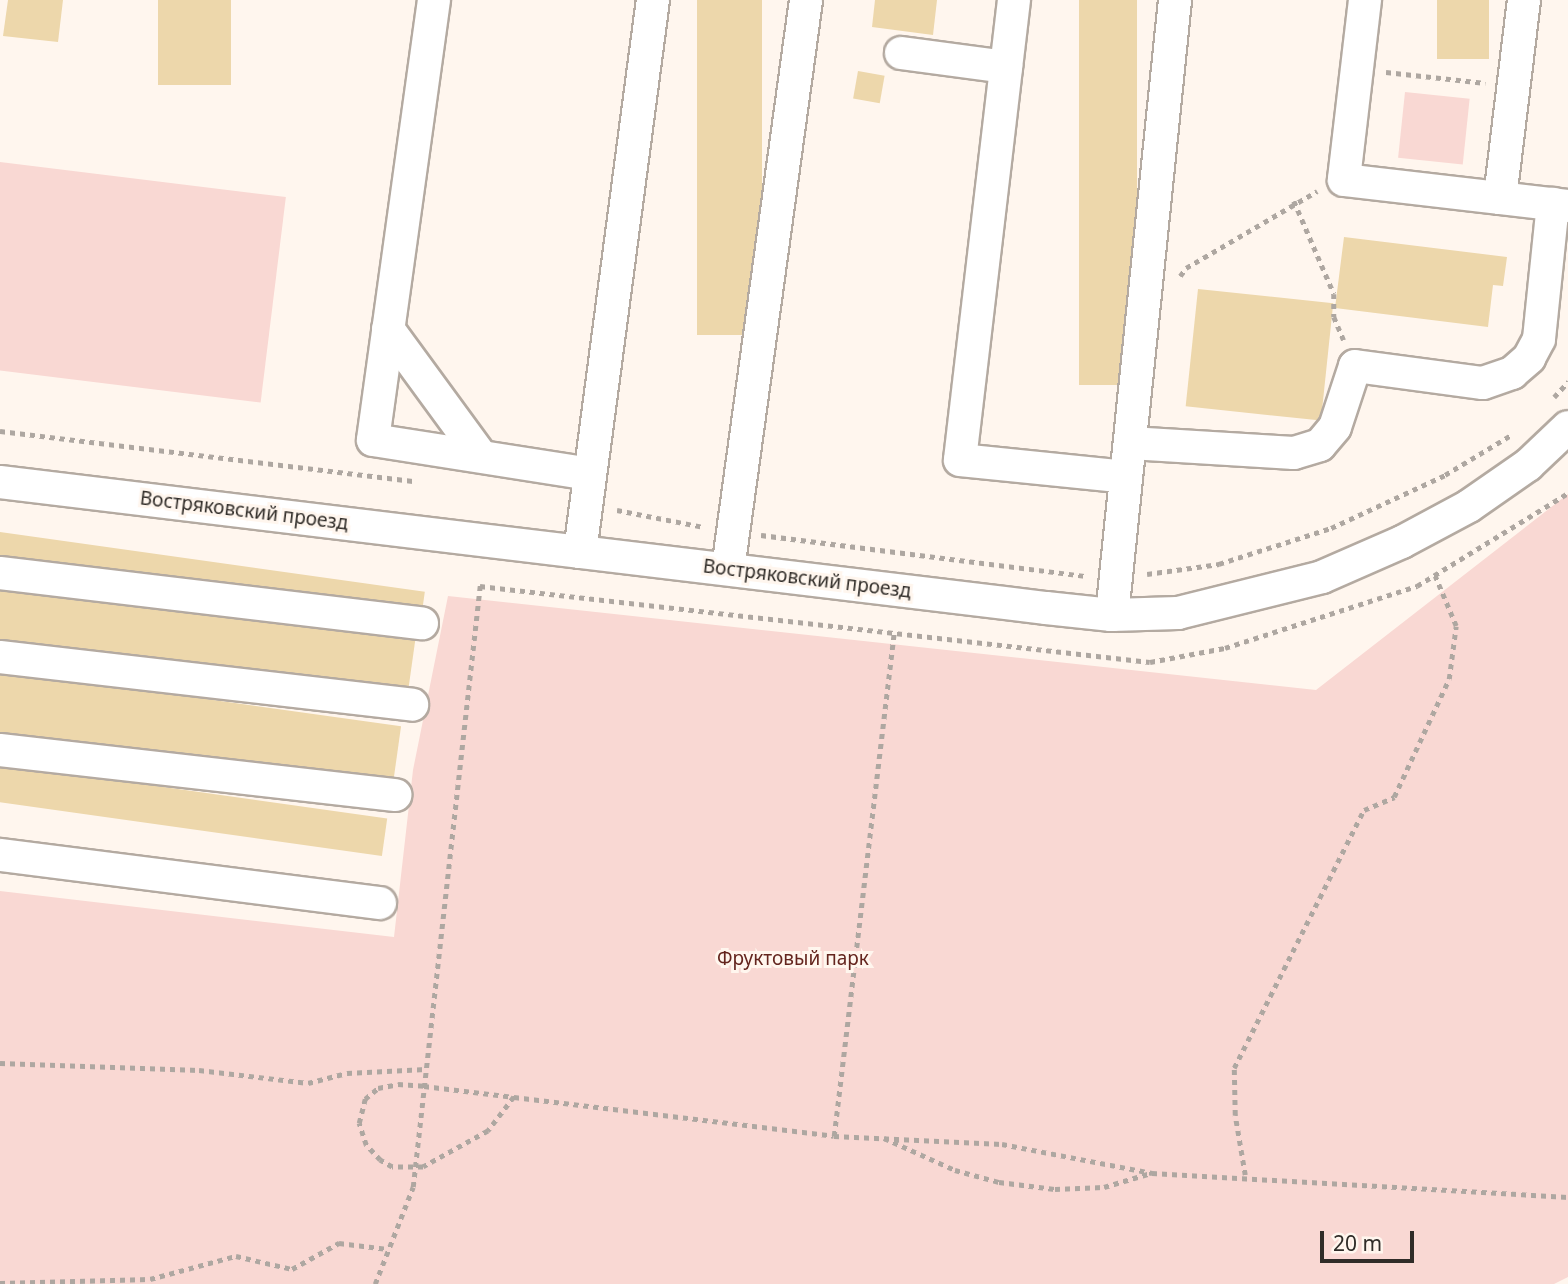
<!DOCTYPE html>
<meta charset="utf-8">
<style>
body{margin:0}
#map{position:relative;width:1568px;height:1284px;overflow:hidden;background:#fff6ee;font-family:"Noto Sans",sans-serif}
div>[style]{position:absolute}
.green>*{inset:0;background:#f9d8d3;transform-origin:0 0}
.building>*{inset:0;background:#edd7ab;transform-origin:0 0}
.path>*{height:4.5px;margin-top:-2.25px;transform-origin:0;background:repeating-linear-gradient(90deg,#aea7a1 0 5px,transparent 0 10px)}
.roads{filter:drop-shadow(2px 0 #b4aaa1) drop-shadow(-2px 0 #b4aaa1) drop-shadow(0 2px #b4aaa1) drop-shadow(0 -2px #b4aaa1)}
.minor>*{height:32px;margin:-16px;padding:0 16px;transform-origin:16px;border-radius:16px;background:#fff}
span{translate:-50% -50%;white-space:nowrap;text-align:center;line-height:1.15;-webkit-text-stroke:6px #fff6ee;paint-order:stroke}
.street-label{font-size:19px;color:#302c28}
.park-label{font-size:19px;color:#64251e}
.scale{position:absolute;left:1320px;top:1231px;width:94px;height:32px;box-sizing:border-box;border:4px solid #302c28;border-top:0;padding-left:9px;font-size:21px;line-height:24px;white-space:nowrap;color:#302c28;-webkit-text-stroke:5px #fff6ee;paint-order:stroke}
</style>
<div id="map">
<div class="green">
<i style="left:1405px;top:92px;width:65px;height:66px;rotate:6deg"></i>
<i style="left:0;top:162px;width:288px;height:207px;rotate:7deg"></i>
<i style="clip-path:polygon(1568px 494px,1568px 1277px,1554px 1284px,0 1284px,0 891px,394px 937px,413px 770px,448px 596px,1316px 690px)"></i>
</div>
<div class="building">
<i style="clip-path:polygon(8px 0,63px 0,58px 42px,3px 36px)"></i>
<i style="left:158px;top:0;width:73px;height:85px"></i>
<i style="left:697px;top:0;width:65px;height:335px"></i>
<i style="clip-path:polygon(875px 0,937px 0,933px 35px,872px 27px)"></i>
<i style="left:1079px;top:0;width:58px;height:385px"></i>
<i style="left:1437px;top:0;width:52px;height:59px"></i>
<i style="left:858px;top:71px;width:27px;height:28px;rotate:10deg"></i>
<i style="clip-path:polygon(1344px 237px,1507px 257px,1503px 286px,1493px 285px,1488px 327px,1335px 308px)"></i>
<i style="left:1198px;top:289px;width:136px;height:118px;rotate:6deg"></i>
<i style="left:0;top:532px;width:429px;height:24px;rotate:8deg"></i>
<i style="left:0;top:577px;width:420px;height:63px;rotate:8deg"></i>
<i style="left:0;top:670px;width:405px;height:63px;rotate:8deg"></i>
<i style="left:0;top:764px;width:391px;height:38px;rotate:8deg"></i>
</div>
<div class="path">
<i style="left:1386px;top:72px;width:100px;rotate:6.3deg"></i>
<i style="left:1294px;top:201px;width:101px;rotate:66.7deg"></i>
<i style="left:1334px;top:294px;width:23px;rotate:90deg"></i>
<i style="left:1334px;top:317px;width:25px;rotate:67deg"></i>
<i style="left:1180px;top:276px;width:10px;rotate:-53deg"></i>
<i style="left:1186px;top:268px;width:152px;rotate:-30.4deg"></i>
<i style="left:1554px;top:397px;width:21px;rotate:-47deg"></i>
<i style="left:0;top:431px;width:418px;rotate:6.9deg"></i>
<i style="left:617px;top:510px;width:89px;rotate:11.1deg"></i>
<i style="left:761px;top:535px;width:328px;rotate:7.2deg"></i>
<i style="left:1147px;top:574px;width:73px;rotate:-7.9deg"></i>
<i style="left:1219px;top:564px;width:118px;rotate:-17.8deg"></i>
<i style="left:1331px;top:528px;width:126px;rotate:-24.9deg"></i>
<i style="left:1445px;top:475px;width:77px;rotate:-31.2deg"></i>
<i style="left:0;top:1063px;width:199px;rotate:2deg"></i>
<i style="left:199px;top:1070px;width:110px;rotate:6.8deg"></i>
<i style="left:308px;top:1083px;width:40px;rotate:-14.4deg"></i>
<i style="left:347px;top:1073px;width:79px;rotate:-2.9deg"></i>
<i style="left:514px;top:1097px;width:43px;rotate:127.4deg"></i>
<i style="left:488px;top:1131px;width:74px;rotate:151deg"></i>
<i style="left:423px;top:1167px;width:31px;rotate:180deg"></i>
<i style="left:392px;top:1167px;width:14px;rotate:-150deg"></i>
<i style="left:380px;top:1160px;width:21px;rotate:-133deg"></i>
<i style="left:366px;top:1145px;width:23px;rotate:-108deg"></i>
<i style="left:359px;top:1123px;width:25px;rotate:-76deg"></i>
<i style="left:365px;top:1099px;width:17px;rotate:-40deg"></i>
<i style="left:378px;top:1088px;width:20px;rotate:-11deg"></i>
<i style="left:398px;top:1084px;width:26px;rotate:4deg"></i>
<i style="left:424px;top:1086px;width:91px;rotate:7deg"></i>
<i style="left:514px;top:1097px;width:322px;rotate:6.9deg"></i>
<i style="left:834px;top:1136px;width:168px;rotate:2.7deg"></i>
<i style="left:1002px;top:1144px;width:153px;rotate:10.9deg"></i>
<i style="left:1152px;top:1173px;width:417px;rotate:3.3deg"></i>
<i style="left:834px;top:1136px;width:507px;rotate:-83.2deg"></i>
<i style="left:884px;top:1138px;width:78px;rotate:24.3deg"></i>
<i style="left:955px;top:1170px;width:46px;rotate:15.3deg"></i>
<i style="left:999px;top:1182px;width:56px;rotate:7.1deg"></i>
<i style="left:1055px;top:1189px;width:49px;rotate:-2.3deg"></i>
<i style="left:1104px;top:1187px;width:49px;rotate:-16.6deg"></i>
<i style="left:1245px;top:1175px;width:61px;rotate:-99.5deg"></i>
<i style="left:1235px;top:1115px;width:47px;rotate:-91.2deg"></i>
<i style="left:1234px;top:1068px;width:289px;rotate:-63.3deg"></i>
<i style="left:1364px;top:810px;width:33px;rotate:-23deg"></i>
<i style="left:1394px;top:797px;width:130px;rotate:-65deg"></i>
<i style="left:1449px;top:679px;width:53px;rotate:-82.5deg"></i>
<i style="left:1456px;top:626px;width:54px;rotate:-112.8deg"></i>
<i style="left:0;top:1283px;width:150px;rotate:-1.5deg"></i>
<i style="left:150px;top:1279px;width:89px;rotate:-15deg"></i>
<i style="left:236px;top:1256px;width:57px;rotate:13.1deg"></i>
<i style="left:292px;top:1269px;width:54px;rotate:-29deg"></i>
<i style="left:339px;top:1243px;width:49px;rotate:7deg"></i>
<i style="left:375px;top:1284px;width:104px;rotate:-68.6deg"></i>
<i style="left:413px;top:1187px;width:605px;rotate:-83.64deg"></i>
<i style="left:480px;top:586px;width:674px;rotate:6.47deg"></i>
<i style="left:1150px;top:662px;width:76px;rotate:-10.6deg"></i>
<i style="left:1225px;top:648px;width:202px;rotate:-17.9deg"></i>
<i style="left:1417px;top:586px;width:177px;rotate:-31.6deg"></i>
</div>
<div class="roads">
<div class="minor">
<i style="left:434px;top:0;width:444px;rotate:97.9deg"></i>
<i style="left:373px;top:440px;width:219px;rotate:8.9deg"></i>
<i style="left:1014px;top:0;width:463px;rotate:96.7deg"></i>
<i style="left:960px;top:460px;width:167px;rotate:5.8deg"></i>
<i style="left:1365px;top:0;width:181px;rotate:96.7deg"></i>
<i style="left:1344px;top:180px;width:226px;rotate:6.6deg"></i>
<i style="left:901px;top:53px;width:106px;rotate:7.6deg"></i>
<i style="left:1500px;top:198px;width:199px;rotate:-83.1deg"></i>
<i style="left:388px;top:329px;width:157px;rotate:53.8deg"></i>
<i style="left:1130px;top:443px;width:164px;rotate:3.5deg"></i>
<i style="left:1294px;top:453px;width:27px;rotate:-17deg"></i>
<i style="left:1320px;top:445px;width:23px;rotate:-50deg"></i>
<i style="left:1335px;top:427px;width:64px;rotate:-71.8deg"></i>
<i style="left:1355px;top:366px;width:129px;rotate:7.6deg"></i>
<i style="left:1483px;top:383px;width:31px;rotate:-19deg"></i>
<i style="left:1512px;top:373px;width:23px;rotate:-41deg"></i>
<i style="left:1529px;top:358px;width:21px;rotate:-62deg"></i>
<i style="left:1539px;top:339px;width:136px;rotate:-84.1deg"></i>
<i style="left:0;top:482px;width:1054px;rotate:6.87deg"></i>
<i style="left:1046px;top:608px;width:66px;rotate:6.1deg"></i>
<i style="left:1112px;top:615px;width:66px;rotate:-1.7deg"></i>
<i style="left:1178px;top:613px;width:148px;rotate:-14deg"></i>
<i style="left:1322px;top:577px;width:87px;rotate:-23.6deg"></i>
<i style="left:1402px;top:542px;width:76px;rotate:-28.2deg"></i>
<i style="left:1469px;top:506px;width:72px;rotate:-34.8deg"></i>
<i style="left:1528px;top:465px;width:55px;rotate:-43.5deg"></i>
<i style="left:580px;top:552px;width:557px;rotate:-82.47deg"></i>
<i style="left:728px;top:569px;width:574px;rotate:-82.19deg"></i>
<i style="left:0;top:573px;width:425px;rotate:6.8deg"></i>
<i style="left:1112px;top:615px;width:618px;rotate:-84.15deg"></i>
<i style="left:0;top:657px;width:415px;rotate:6.6deg"></i>
<i style="left:0;top:750px;width:398px;rotate:6.5deg"></i>
<i style="left:0;top:855px;width:383px;rotate:7.2deg"></i>
</div>
</div>
<div class="street-label">
<span style="left:244px;top:511px;rotate:7deg">Востряковский проезд</span>
<span style="left:807px;top:579px;rotate:7deg">Востряковский проезд</span>
</div>
<div class="park-label">
<span style="left:793px;top:959px">Фруктовый парк</span>
</div>
<div class="scale">20 m</div>
</div>
